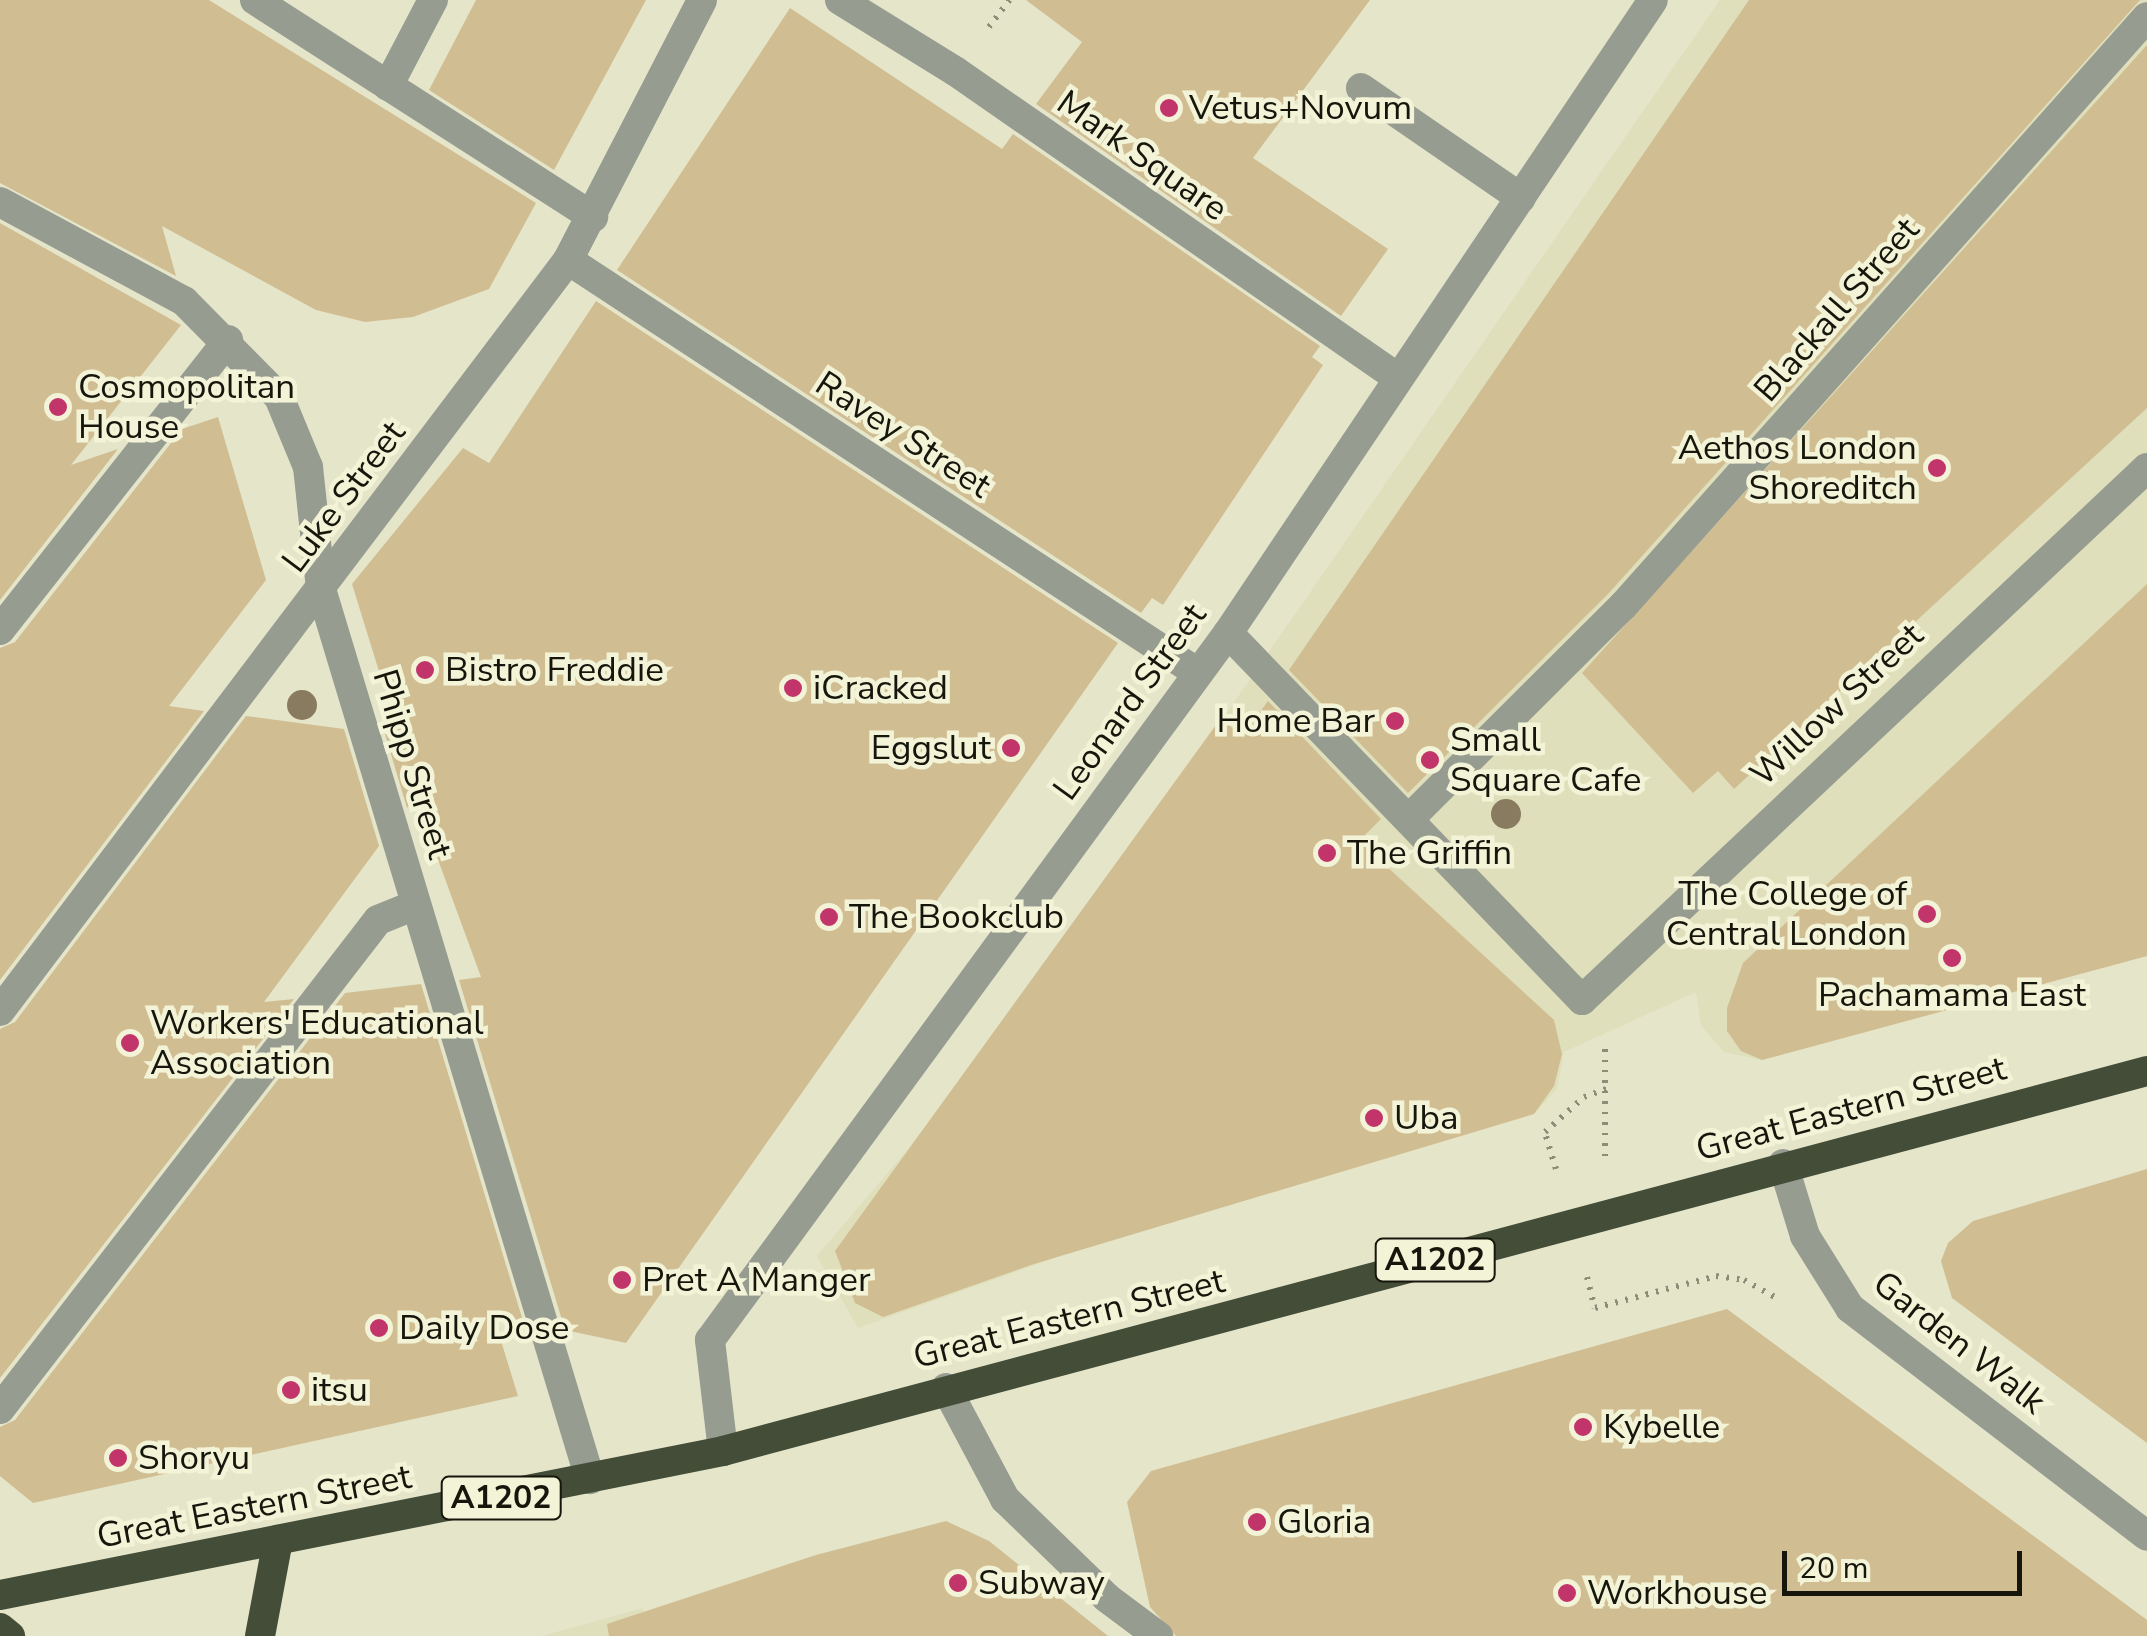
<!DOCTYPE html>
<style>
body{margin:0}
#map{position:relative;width:2147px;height:1636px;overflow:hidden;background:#e5e5ca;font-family:"Nunito Sans",sans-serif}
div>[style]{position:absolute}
.built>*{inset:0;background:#dfdfbb}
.building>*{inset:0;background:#d1bd92}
.path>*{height:6px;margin-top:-3px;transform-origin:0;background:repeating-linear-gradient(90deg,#8c8c79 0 2.5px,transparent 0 10.5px)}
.minor>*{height:30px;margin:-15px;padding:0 15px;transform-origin:15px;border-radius:15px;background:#979c91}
.highway>*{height:30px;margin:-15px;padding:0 15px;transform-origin:15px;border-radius:15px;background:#434d38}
.trees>*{width:30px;height:30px;margin:-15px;border-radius:50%;background:#897b5f}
.dots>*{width:28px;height:28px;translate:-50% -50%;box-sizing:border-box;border:5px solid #f3f3d7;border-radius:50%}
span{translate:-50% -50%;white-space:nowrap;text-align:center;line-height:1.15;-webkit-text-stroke:9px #f3f3d7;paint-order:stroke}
.shield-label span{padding:2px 8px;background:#f3f3d7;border:2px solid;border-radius:8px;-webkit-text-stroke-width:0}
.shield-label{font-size:32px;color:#16160c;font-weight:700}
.poi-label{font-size:35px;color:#16160c}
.left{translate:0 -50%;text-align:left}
.right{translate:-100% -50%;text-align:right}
.street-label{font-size:35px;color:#16160c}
.scale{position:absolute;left:1782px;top:1551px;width:240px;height:45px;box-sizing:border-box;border:5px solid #16160c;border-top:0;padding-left:12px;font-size:30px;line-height:35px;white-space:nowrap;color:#16160c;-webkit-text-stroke:8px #f3f3d7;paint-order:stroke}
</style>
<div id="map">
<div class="built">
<i style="clip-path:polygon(1720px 0,2147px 0,2147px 956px,1762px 1060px,1724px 1052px,1701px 1026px,1696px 992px,1564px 1052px,1557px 1089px,1534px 1114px,1063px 1255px,858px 1328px,817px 1256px,908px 1149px,1181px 779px)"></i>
<i style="clip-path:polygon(643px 1608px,652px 1636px,542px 1636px)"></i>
</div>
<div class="building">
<i style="clip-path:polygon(0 0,209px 0,536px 203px,489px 289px,413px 317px,365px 322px,316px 310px,162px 226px,176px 276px,0 183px)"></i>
<i style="clip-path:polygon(476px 0,646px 0,554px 170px,429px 90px)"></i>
<i style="clip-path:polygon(1026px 0,1370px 0,1253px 158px,1388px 249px,1341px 316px,1036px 104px,1082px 42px)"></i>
<i style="clip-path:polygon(1749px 0,2140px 0,1609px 593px,1408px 793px,1289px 670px)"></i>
<i style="clip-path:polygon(790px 8px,1002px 149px,1013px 134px,1320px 346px,1312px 357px,1323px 365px,1163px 605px,1152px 598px,1141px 613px,617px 270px)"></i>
<i style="clip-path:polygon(2147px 45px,2147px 408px,1734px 789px,1718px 771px,1693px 793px,1582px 673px)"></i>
<i style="clip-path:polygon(0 223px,181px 325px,71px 465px,118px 449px,0 600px)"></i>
<i style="clip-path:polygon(596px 301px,1118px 643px,626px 1343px,565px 1330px,459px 980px,481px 977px,415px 797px,407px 808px,385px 734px,399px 736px,352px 584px,463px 448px,489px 463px)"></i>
<i style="clip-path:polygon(218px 417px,266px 580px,169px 706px,204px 711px,0 980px,0 648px,15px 642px,182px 429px)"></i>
<i style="clip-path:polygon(2147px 584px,2147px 956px,1762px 1060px,1741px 1051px,1727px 1031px,1727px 1008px,1743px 963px)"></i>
<i style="clip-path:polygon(1268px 701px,1381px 819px,1359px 841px,1554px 1020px,1562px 1054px,1554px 1086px,1534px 1114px,1034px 1264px,883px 1317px,855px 1303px,835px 1251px,1221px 718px,1242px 737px)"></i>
<i style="clip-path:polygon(246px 716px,344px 729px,379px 846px,264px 1002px,294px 999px,0 1378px,0 1029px,15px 1022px)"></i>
<i style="clip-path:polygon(421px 984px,523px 1321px,493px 1315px,518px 1396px,33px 1503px,0 1476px,0 1427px,15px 1420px,345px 993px)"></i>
<i style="clip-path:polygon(2147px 1169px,2147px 1443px,1952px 1298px,1941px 1261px,1948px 1243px,1973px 1221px)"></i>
<i style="clip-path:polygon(1727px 1309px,2147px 1620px,2147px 1636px,1176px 1636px,1150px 1607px,1127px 1502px,1151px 1471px)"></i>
<i style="clip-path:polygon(946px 1521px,989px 1541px,1108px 1636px,609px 1636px,607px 1624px,816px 1555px)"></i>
</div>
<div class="path">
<i style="left:989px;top:27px;width:34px;rotate:-53deg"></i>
<i style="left:1605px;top:1049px;width:107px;rotate:90deg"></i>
<i style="left:1556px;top:1169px;width:39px;rotate:-107deg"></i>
<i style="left:1545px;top:1132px;width:52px;rotate:-41.9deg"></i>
<i style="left:1584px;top:1097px;width:27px;rotate:-20deg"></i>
<i style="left:1587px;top:1277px;width:32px;rotate:76deg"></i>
<i style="left:1595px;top:1308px;width:125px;rotate:-14.8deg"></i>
<i style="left:1716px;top:1276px;width:28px;rotate:8deg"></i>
<i style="left:1744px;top:1280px;width:37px;rotate:29deg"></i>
</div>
<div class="minor">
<i style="left:255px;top:0;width:402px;rotate:32.7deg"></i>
<i style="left:840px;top:0;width:135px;rotate:31.7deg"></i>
<i style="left:955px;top:71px;width:539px;rotate:34.72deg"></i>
<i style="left:388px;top:86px;width:97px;rotate:-62.4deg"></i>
<i style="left:1361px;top:88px;width:194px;rotate:34.5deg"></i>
<i style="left:0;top:202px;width:209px;rotate:28.3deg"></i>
<i style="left:184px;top:301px;width:135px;rotate:45.3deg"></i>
<i style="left:279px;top:397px;width:76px;rotate:67.5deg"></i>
<i style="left:308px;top:467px;width:123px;rotate:83.9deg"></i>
<i style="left:321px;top:589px;width:930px;rotate:73.18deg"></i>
<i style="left:568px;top:260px;width:753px;rotate:33.25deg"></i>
<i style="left:0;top:630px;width:369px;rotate:-51.8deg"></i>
<i style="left:1228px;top:633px;width:510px;rotate:46.03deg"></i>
<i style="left:1582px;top:1000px;width:776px;rotate:-43.28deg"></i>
<i style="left:1409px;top:819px;width:302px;rotate:-44.9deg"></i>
<i style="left:1623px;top:606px;width:788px;rotate:-48.34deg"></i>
<i style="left:0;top:1011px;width:942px;rotate:-52.9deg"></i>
<i style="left:568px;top:260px;width:292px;rotate:-62.7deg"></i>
<i style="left:1783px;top:1164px;width:75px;rotate:73deg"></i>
<i style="left:1805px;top:1236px;width:85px;rotate:58deg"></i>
<i style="left:1850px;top:1308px;width:374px;rotate:37.5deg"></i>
<i style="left:946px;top:1388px;width:126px;rotate:62deg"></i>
<i style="left:1005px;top:1499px;width:142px;rotate:44.1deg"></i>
<i style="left:1107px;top:1598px;width:64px;rotate:36.7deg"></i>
<i style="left:0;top:1409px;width:618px;rotate:-52.3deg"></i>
<i style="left:378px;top:920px;width:40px;rotate:-22deg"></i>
<i style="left:723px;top:1451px;width:112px;rotate:-96.7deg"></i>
<i style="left:710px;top:1340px;width:876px;rotate:-53.77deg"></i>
<i style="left:1228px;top:633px;width:762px;rotate:-56.12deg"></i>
</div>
<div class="highway">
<i style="left:0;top:1595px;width:737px;rotate:-11.26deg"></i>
<i style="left:723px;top:1451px;width:1474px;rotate:-14.94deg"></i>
<i style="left:0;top:1628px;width:13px;rotate:39deg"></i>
<i style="left:260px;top:1636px;width:98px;rotate:-79.4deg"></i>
</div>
<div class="trees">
<i style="left:302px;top:705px"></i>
<i style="left:1506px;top:814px"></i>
</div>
<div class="dots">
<i style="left:1169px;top:108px;background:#c1356b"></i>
<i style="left:58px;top:407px;background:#c1356b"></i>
<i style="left:1937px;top:468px;background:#c1356b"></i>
<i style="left:425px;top:670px;background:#c1356b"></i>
<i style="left:793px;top:688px;background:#c1356b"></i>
<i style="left:1395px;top:721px;background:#c1356b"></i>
<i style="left:1011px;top:748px;background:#c1356b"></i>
<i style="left:1430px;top:760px;background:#c1356b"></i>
<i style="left:1327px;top:853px;background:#c1356b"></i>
<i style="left:1927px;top:914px;background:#c1356b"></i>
<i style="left:829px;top:917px;background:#c1356b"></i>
<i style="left:1952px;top:958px;background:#c1356b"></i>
<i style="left:130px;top:1043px;background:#c1356b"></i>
<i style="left:1374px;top:1118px;background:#c1356b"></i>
<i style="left:622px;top:1280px;background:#c1356b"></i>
<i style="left:379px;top:1328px;background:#c1356b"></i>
<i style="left:291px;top:1390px;background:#c1356b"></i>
<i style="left:1583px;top:1427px;background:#c1356b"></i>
<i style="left:118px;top:1458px;background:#c1356b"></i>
<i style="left:1257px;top:1522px;background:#c1356b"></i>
<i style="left:958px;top:1583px;background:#c1356b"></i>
<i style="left:1567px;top:1593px;background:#c1356b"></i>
</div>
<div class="shield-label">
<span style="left:1435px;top:1260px">A1202</span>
<span style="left:501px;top:1498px">A1202</span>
</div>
<div class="poi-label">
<span class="left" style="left:1189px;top:108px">Vetus+Novum</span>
<span class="left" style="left:78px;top:407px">Cosmopolitan<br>House</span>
<span class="right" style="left:1917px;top:468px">Aethos London<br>Shoreditch</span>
<span class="left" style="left:445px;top:670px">Bistro Freddie</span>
<span class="left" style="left:813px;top:688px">iCracked</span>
<span class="right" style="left:1375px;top:721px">Home Bar</span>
<span class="left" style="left:1450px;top:760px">Small<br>Square Cafe</span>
<span class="right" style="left:991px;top:748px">Eggslut</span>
<span class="left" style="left:1347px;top:853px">The Griffin</span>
<span class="right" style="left:1907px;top:914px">The College of<br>Central London</span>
<span class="left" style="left:849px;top:917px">The Bookclub</span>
<span style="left:1952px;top:995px">Pachamama East</span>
<span class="left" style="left:150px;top:1043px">Workers' Educational<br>Association</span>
<span class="left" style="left:1394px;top:1118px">Uba</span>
<span class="left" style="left:642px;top:1280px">Pret A Manger</span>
<span class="left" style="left:399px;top:1328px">Daily Dose</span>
<span class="left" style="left:311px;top:1390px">itsu</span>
<span class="left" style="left:1603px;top:1427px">Kybelle</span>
<span class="left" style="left:138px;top:1458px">Shoryu</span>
<span class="left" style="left:1277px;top:1522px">Gloria</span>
<span class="left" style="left:978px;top:1583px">Subway</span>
<span class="left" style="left:1587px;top:1593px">Workhouse</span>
</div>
<div class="street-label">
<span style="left:1142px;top:156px;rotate:35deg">Mark Square</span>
<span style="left:1837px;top:310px;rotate:-49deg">Blackall Street</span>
<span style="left:903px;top:435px;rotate:33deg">Ravey Street</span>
<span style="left:344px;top:497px;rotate:-53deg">Luke Street</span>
<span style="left:1130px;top:702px;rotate:-54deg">Leonard Street</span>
<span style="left:1837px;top:705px;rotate:-43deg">Willow Street</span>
<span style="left:412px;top:764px;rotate:73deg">Phipp Street</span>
<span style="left:1851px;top:1109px;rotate:-15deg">Great Eastern Street</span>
<span style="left:1069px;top:1319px;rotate:-14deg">Great Eastern Street</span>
<span style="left:1959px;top:1343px;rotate:38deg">Garden Walk</span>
<span style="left:254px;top:1507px;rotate:-11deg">Great Eastern Street</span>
</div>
<div class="scale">20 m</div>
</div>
